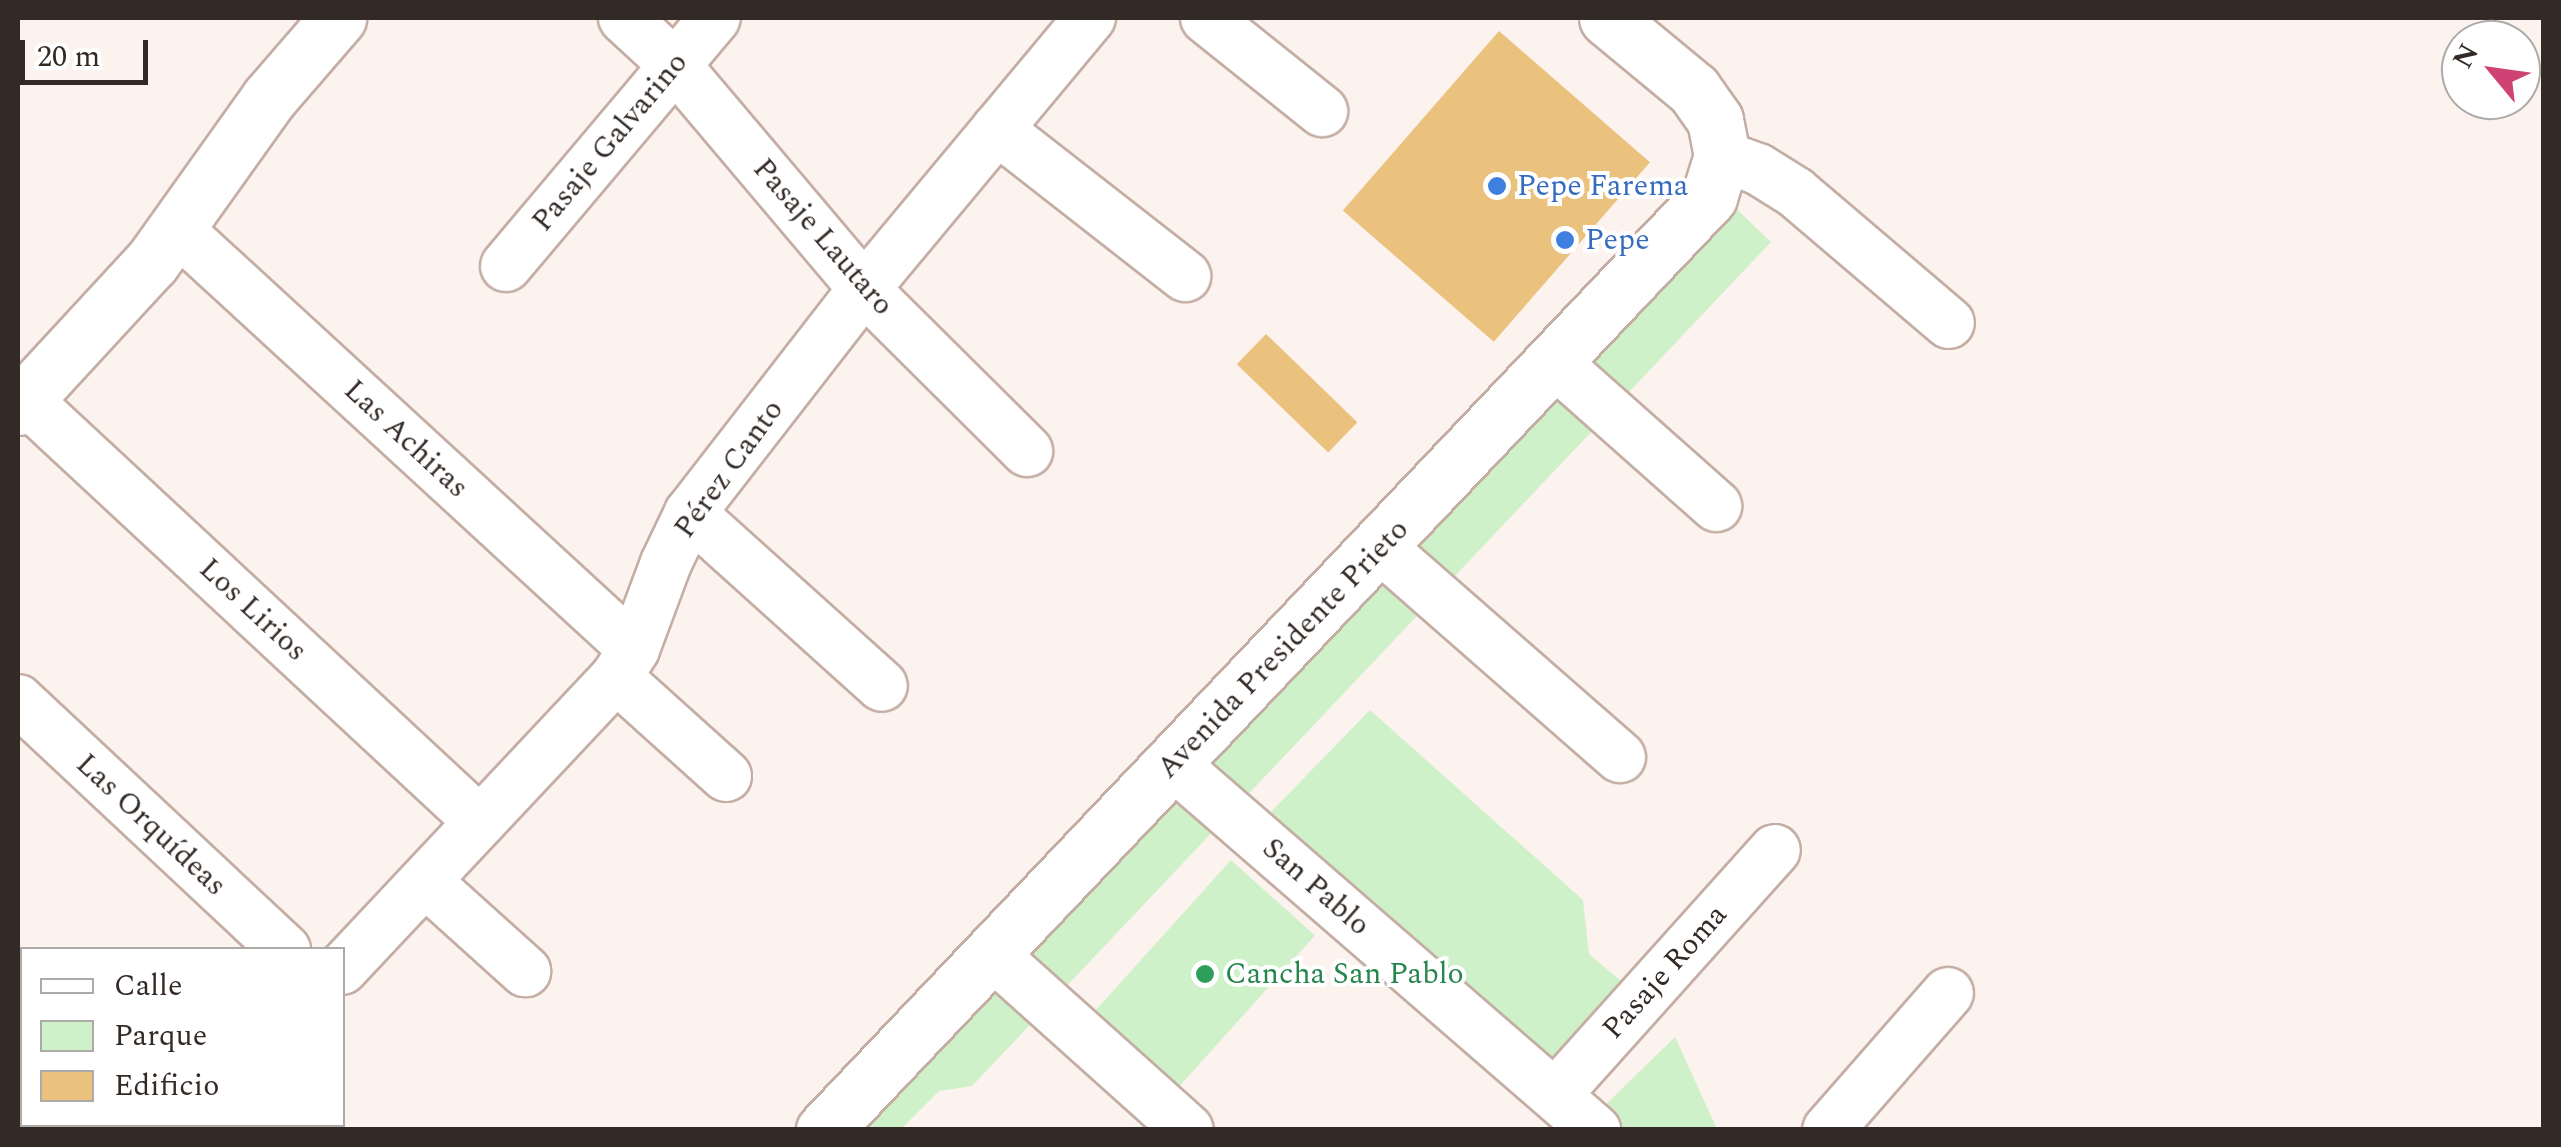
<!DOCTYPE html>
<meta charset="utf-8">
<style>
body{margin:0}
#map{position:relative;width:2561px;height:1147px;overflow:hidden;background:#fcf2ee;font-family:Spectral,serif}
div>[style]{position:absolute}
.green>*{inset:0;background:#cff1c9;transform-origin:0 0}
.building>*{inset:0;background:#ebc17e;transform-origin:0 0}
.roads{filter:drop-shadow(2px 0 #c4aea4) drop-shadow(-2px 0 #c4aea4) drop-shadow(0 2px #c4aea4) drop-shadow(0 -2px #c4aea4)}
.minor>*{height:50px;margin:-25px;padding:0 25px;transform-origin:25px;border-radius:25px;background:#fff}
.tertiary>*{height:55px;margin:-27.5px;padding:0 27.5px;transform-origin:27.5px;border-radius:27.5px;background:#fff}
.secondary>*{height:55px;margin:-27.5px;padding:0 27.5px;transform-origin:27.5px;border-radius:27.5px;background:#fff}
.dots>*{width:28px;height:28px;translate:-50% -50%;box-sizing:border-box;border:5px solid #fff;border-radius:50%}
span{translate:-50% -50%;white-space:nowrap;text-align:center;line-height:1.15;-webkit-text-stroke:8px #fff;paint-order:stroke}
.street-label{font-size:30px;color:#332a26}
.shop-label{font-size:30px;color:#366cbe}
.left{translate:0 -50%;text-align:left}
.leisure-label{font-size:30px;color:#27864d}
.frame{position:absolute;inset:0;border:20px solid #332a26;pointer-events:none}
.legend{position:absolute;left:20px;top:947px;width:325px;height:180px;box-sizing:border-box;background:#fff;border:2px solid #adaaa8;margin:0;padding:12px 18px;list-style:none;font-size:30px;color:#332a26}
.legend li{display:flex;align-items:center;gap:20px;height:50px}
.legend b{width:50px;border:2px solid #adaaa8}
.north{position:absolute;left:2441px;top:20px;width:100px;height:100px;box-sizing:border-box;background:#fff;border:2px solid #adaaa8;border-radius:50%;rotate:299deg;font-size:28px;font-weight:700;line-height:40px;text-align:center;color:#332a26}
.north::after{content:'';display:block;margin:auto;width:35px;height:45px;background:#ce4274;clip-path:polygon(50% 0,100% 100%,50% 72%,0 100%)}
.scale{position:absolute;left:20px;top:40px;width:128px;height:45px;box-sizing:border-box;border:5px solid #332a26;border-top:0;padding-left:12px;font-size:30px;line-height:35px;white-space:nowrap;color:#332a26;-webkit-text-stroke:8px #fff;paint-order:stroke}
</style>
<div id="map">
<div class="green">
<i style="clip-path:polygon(1729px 202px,1771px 242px,972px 1086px,939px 1091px,901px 1129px,858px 1130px)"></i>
<i style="clip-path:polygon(1370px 710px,1583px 900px,1589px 954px,1633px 991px,1561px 1073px,1270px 813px)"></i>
<i style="left:1231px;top:860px;width:113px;height:204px;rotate:42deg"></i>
<i style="clip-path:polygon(1675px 1037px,1717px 1129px,1617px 1129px,1597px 1113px)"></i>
</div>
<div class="building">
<i style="left:1499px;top:31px;width:200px;height:238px;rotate:41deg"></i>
<i style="left:1266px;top:334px;width:127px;height:42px;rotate:44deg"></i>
</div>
<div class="roads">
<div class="minor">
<i style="left:624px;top:18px;width:69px;rotate:42.7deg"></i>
<i style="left:675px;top:65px;width:293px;rotate:49.8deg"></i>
<i style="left:864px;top:289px;width:230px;rotate:44.8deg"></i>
<i style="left:1206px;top:18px;width:149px;rotate:38.7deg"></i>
<i style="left:997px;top:129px;width:239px;rotate:38deg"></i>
<i style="left:1722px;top:156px;width:38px;rotate:20deg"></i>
<i style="left:1758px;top:169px;width:44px;rotate:31.9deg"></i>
<i style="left:1795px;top:192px;width:202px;rotate:40.4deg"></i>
<i style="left:178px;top:230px;width:619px;rotate:42.58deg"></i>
<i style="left:506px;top:266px;width:324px;rotate:-49.9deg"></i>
<i style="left:1554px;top:362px;width:217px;rotate:41.6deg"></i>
<i style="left:25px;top:399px;width:621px;rotate:42.91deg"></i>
<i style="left:690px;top:513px;width:258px;rotate:42deg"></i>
<i style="left:1380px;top:547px;width:319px;rotate:41.2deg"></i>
<i style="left:616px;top:677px;width:148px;rotate:42deg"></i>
<i style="left:18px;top:700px;width:366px;rotate:43.1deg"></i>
<i style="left:1173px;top:764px;width:559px;rotate:40.94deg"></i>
<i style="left:425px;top:881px;width:135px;rotate:42deg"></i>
<i style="left:992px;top:954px;width:263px;rotate:41.9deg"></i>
<i style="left:342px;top:969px;width:400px;rotate:-46.8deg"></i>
<i style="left:616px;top:677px;width:33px;rotate:-57deg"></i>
<i style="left:634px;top:649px;width:92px;rotate:-69.6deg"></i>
<i style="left:666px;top:563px;width:55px;rotate:-64.4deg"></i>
<i style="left:690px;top:513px;width:284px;rotate:-52.2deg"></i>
<i style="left:864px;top:289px;width:353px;rotate:-50.2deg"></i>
<i style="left:18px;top:1021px;width:6px;rotate:45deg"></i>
<i style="left:1555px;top:1095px;width:329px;rotate:-48.1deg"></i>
<i style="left:130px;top:1124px;width:8px;rotate:50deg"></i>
<i style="left:270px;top:1124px;width:8px;rotate:45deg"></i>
<i style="left:192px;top:1130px;width:8px;rotate:-50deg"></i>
<i style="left:1828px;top:1130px;width:182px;rotate:-48.8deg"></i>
</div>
<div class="tertiary">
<i style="left:18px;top:407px;width:197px;rotate:-47.3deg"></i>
<i style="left:152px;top:262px;width:201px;rotate:-54.5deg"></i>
<i style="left:269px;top:98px;width:106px;rotate:-49.2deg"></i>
</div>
<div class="secondary">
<i style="left:824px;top:1130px;width:1286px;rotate:-46.51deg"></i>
<i style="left:1709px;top:197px;width:43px;rotate:-72.4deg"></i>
<i style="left:1722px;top:156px;width:37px;rotate:-101deg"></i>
<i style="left:1715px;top:120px;width:37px;rotate:-125deg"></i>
<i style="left:1694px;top:90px;width:113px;rotate:-140.4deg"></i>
</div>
</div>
<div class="dots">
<i style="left:1497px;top:186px;background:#3f7fe0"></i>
<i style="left:1565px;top:240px;background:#3f7fe0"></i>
<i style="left:1205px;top:974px;background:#2e9e5b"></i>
</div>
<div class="street-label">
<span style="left:610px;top:142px;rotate:-50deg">Pasaje Galvarino</span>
<span style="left:823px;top:237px;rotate:49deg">Pasaje Lautaro</span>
<span style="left:406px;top:439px;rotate:43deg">Las Achiras</span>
<span style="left:729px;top:469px;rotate:-54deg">Pérez Canto</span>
<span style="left:253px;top:610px;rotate:43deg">Los Lirios</span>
<span style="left:1283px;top:649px;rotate:-46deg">Avenida Presidente Prieto</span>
<span style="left:151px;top:825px;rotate:43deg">Las Orquídeas</span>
<span style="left:1316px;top:887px;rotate:41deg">San Pablo</span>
<span style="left:1665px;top:972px;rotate:-48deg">Pasaje Roma</span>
</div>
<div class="shop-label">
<span class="left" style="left:1517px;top:186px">Pepe Farema</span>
<span class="left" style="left:1585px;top:240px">Pepe</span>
</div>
<div class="leisure-label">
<span class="left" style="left:1225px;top:974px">Cancha San Pablo</span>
</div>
<div class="frame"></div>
<ul class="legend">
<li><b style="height:12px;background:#fff"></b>Calle</li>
<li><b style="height:28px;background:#cff1c9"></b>Parque</li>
<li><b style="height:28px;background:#ebc17e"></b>Edificio</li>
</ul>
<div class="north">N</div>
<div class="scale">20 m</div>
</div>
